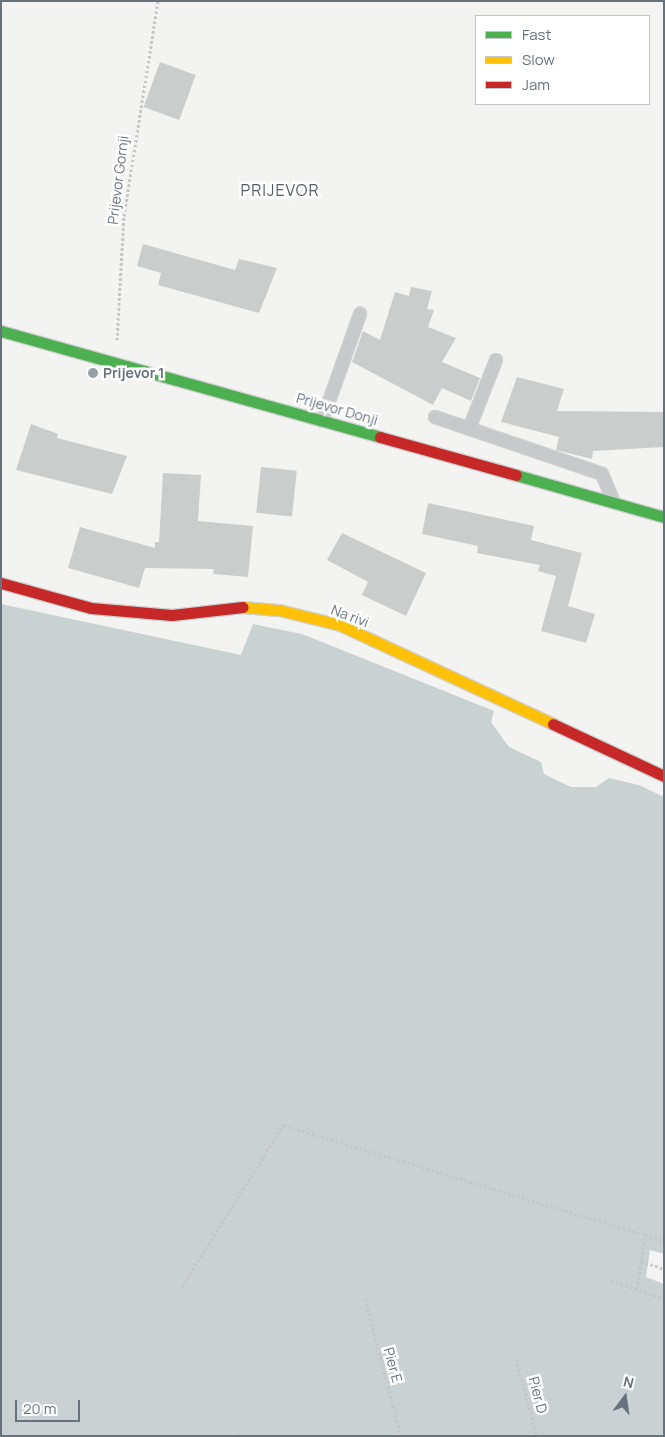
<!DOCTYPE html>
<style>
body{margin:0}
#map{position:relative;width:665px;height:1437px;overflow:hidden;background:#f3f4f2;font-family:Manrope,sans-serif}
div>[style]{position:absolute}
.water>*{inset:0;background:#cad1d3}
.building>*{inset:0;background:#cbcdcd;transform-origin:0 0}
.path>*{height:3px;margin-top:-1.5px;transform-origin:0;background:repeating-linear-gradient(90deg,#c6c6c7 0 2.5px,transparent 0 5px)}
.roads{filter:drop-shadow(1px 0 #cfd0d0) drop-shadow(-1px 0 #cfd0d0) drop-shadow(0 1px #cfd0d0) drop-shadow(0 -1px #cfd0d0)}
.lane>*{height:12px;margin:-6px;padding:0 6px;transform-origin:6px;border-radius:6px;background:#c8c9ca}
.fast>*{height:11px;margin:-5.5px;padding:0 5.5px;transform-origin:5.5px;border-radius:5.5px;background:#4caf50}
.slow>*{height:11px;margin:-5.5px;padding:0 5.5px;transform-origin:5.5px;border-radius:5.5px;background:#ffc107}
.jam>*{height:11px;margin:-5.5px;padding:0 5.5px;transform-origin:5.5px;border-radius:5.5px;background:#c62828}
.dots>*{width:14px;height:14px;translate:-50% -50%;box-sizing:border-box;border:2px solid #fff;border-radius:50%}
span{translate:-50% -50%;white-space:nowrap;text-align:center;line-height:1.15;-webkit-text-stroke:5px #fff;paint-order:stroke}
.street-label{font-size:14px;color:#66737f}
.poi-label{font-size:14px;color:#66737f;font-weight:700}
.left{translate:0 -50%;text-align:left}
.quarter-label{font-size:16px;color:#535d65;letter-spacing:1px}
.frame{position:absolute;inset:0;border:2px solid #66737f;pointer-events:none}
.legend{position:absolute;left:475px;top:15px;width:175px;height:90px;box-sizing:border-box;background:#fff;border:1px solid #c2c7cc;margin:0;padding:6px 9px;list-style:none;font-size:15px;color:#66737f}
.legend li{display:flex;align-items:center;gap:10px;height:25px}
.legend b{width:25px;border:1px solid #c2c7cc}
.north{position:absolute;left:600px;top:1372px;width:50px;height:50px;-webkit-text-stroke:4px #fff;paint-order:stroke;rotate:14deg;font-size:14px;font-weight:700;line-height:20px;text-align:center;color:#66737f}
.north::after{content:'';display:block;margin:auto;width:18px;height:22px;background:#66737f;clip-path:polygon(50% 0,100% 100%,50% 72%,0 100%)}
.scale{position:absolute;left:15px;top:1400px;width:65px;height:22px;box-sizing:border-box;border:2px solid #66737f;border-top:0;padding-left:6px;font-size:15px;line-height:18px;white-space:nowrap;color:#66737f;-webkit-text-stroke:4px #fff;paint-order:stroke}
</style>
<div id="map">
<div class="water">
<i style="clip-path:polygon(1px 604px,241px 655px,253px 624px,302px 634px,494px 711px,491px 722px,509px 747px,541px 762px,544px 774px,571px 787px,596px 787px,609px 778px,639px 785px,664px 797px,664px 1254px,650px 1250px,646px 1277px,664px 1284px,664px 1436px,1px 1436px)"></i>
</div>
<div class="building">
<i style="left:160px;top:62px;width:38px;height:48px;rotate:20deg"></i>
<i style="clip-path:polygon(143px 244px,235px 270px,239px 259px,277px 268px,259px 313px,158px 285px,161px 273px,137px 266px)"></i>
<i style="clip-path:polygon(411px 287px,432px 291px,427px 309px,434px 310px,428px 327px,456px 338px,442px 362px,480px 378px,471px 401px,442px 388px,433px 405px,352px 362px,363px 331px,380px 340px,395px 292px,409px 296px)"></i>
<i style="clip-path:polygon(517px 377px,564px 389px,557px 411px,664px 412px,664px 447px,593px 451px,592px 459px,556px 450px,559px 437px,501px 422px)"></i>
<i style="clip-path:polygon(31px 424px,58px 434px,57px 438px,127px 456px,112px 494px,16px 470px)"></i>
<i style="left:261px;top:467px;width:36px;height:46px;rotate:6deg"></i>
<i style="clip-path:polygon(163px 473px,201px 475px,198px 521px,253px 526px,248px 577px,213px 574px,214px 569px,145px 568px,139px 588px,68px 568px,80px 527px,155px 548px,155px 542px,159px 542px)"></i>
<i style="clip-path:polygon(428px 503px,534px 526px,531px 540px,582px 553px,568px 606px,595px 614px,586px 643px,541px 631px,556px 576px,538px 571px,540px 565px,477px 553px,478px 546px,422px 534px)"></i>
<i style="clip-path:polygon(342px 533px,426px 573px,406px 616px,362px 595px,368px 582px,327px 560px)"></i>
</div>
<div class="path">
<i style="left:117px;top:340px;width:124px;rotate:-86.8deg"></i>
<i style="left:124px;top:216px;width:218px;rotate:-81deg"></i>
<i style="left:641px;top:1261px;width:24px;rotate:19deg"></i>
<i style="left:611px;top:1280px;width:56px;rotate:19.7deg"></i>
<i style="left:182px;top:1287px;width:191px;rotate:-58.1deg"></i>
<i style="left:283px;top:1125px;width:378px;rotate:16.9deg"></i>
<i style="left:637px;top:1289px;width:55px;rotate:-81.6deg"></i>
<i style="left:645px;top:1235px;width:20px;rotate:18deg"></i>
<i style="left:365px;top:1299px;width:142px;rotate:75.3deg"></i>
<i style="left:516px;top:1359px;width:80px;rotate:74.7deg"></i>
<i style="left:238px;top:1433px;width:3px;rotate:72deg"></i>
</div>
<div class="roads">
<div class="lane">
<i style="left:435px;top:417px;width:176px;rotate:18.8deg"></i>
<i style="left:602px;top:474px;width:30px;rotate:67deg"></i>
<i style="left:322px;top:421px;width:114px;rotate:-70.4deg"></i>
<i style="left:469px;top:429px;width:74px;rotate:-68.6deg"></i>
</div>
<div class="fast">
<i style="left:1px;top:331px;width:394px;rotate:15.6deg"></i>
<i style="left:516px;top:475px;width:154px;rotate:15.8deg"></i>
</div>
<div class="slow">
<i style="left:243px;top:607px;width:36px;rotate:5deg"></i>
<i style="left:279px;top:610px;width:63px;rotate:13.8deg"></i>
<i style="left:340px;top:625px;width:235px;rotate:24.9deg"></i>
</div>
<div class="jam">
<i style="left:380px;top:437px;width:141px;rotate:15.6deg"></i>
<i style="left:1px;top:583px;width:93px;rotate:15.5deg"></i>
<i style="left:91px;top:608px;width:81px;rotate:4.9deg"></i>
<i style="left:172px;top:615px;width:71px;rotate:-6.4deg"></i>
<i style="left:553px;top:724px;width:123px;rotate:25.1deg"></i>
</div>
</div>
<div class="dots">
<i style="left:93px;top:373px;background:#97a0a7"></i>
</div>
<div class="street-label">
<span style="left:118px;top:180px;rotate:-83deg">Prijevor Gornji</span>
<span style="left:337px;top:409px;rotate:16deg">Prijevor Donji</span>
<span style="left:350px;top:616px;rotate:21deg">Na rivi</span>
<span style="left:393px;top:1365px;rotate:75deg">Pier E</span>
<span style="left:538px;top:1395px;rotate:75deg">Pier D</span>
</div>
<div class="poi-label">
<span class="left" style="left:103px;top:373px">Prijevor 1</span>
</div>
<div class="quarter-label">
<span style="left:280px;top:190px">PRIJEVOR</span>
</div>
<div class="frame"></div>
<ul class="legend">
<li><b style="height:6px;background:#4caf50"></b>Fast</li>
<li><b style="height:6px;background:#ffc107"></b>Slow</li>
<li><b style="height:6px;background:#c62828"></b>Jam</li>
</ul>
<div class="north">N</div>
<div class="scale">20 m</div>
</div>
